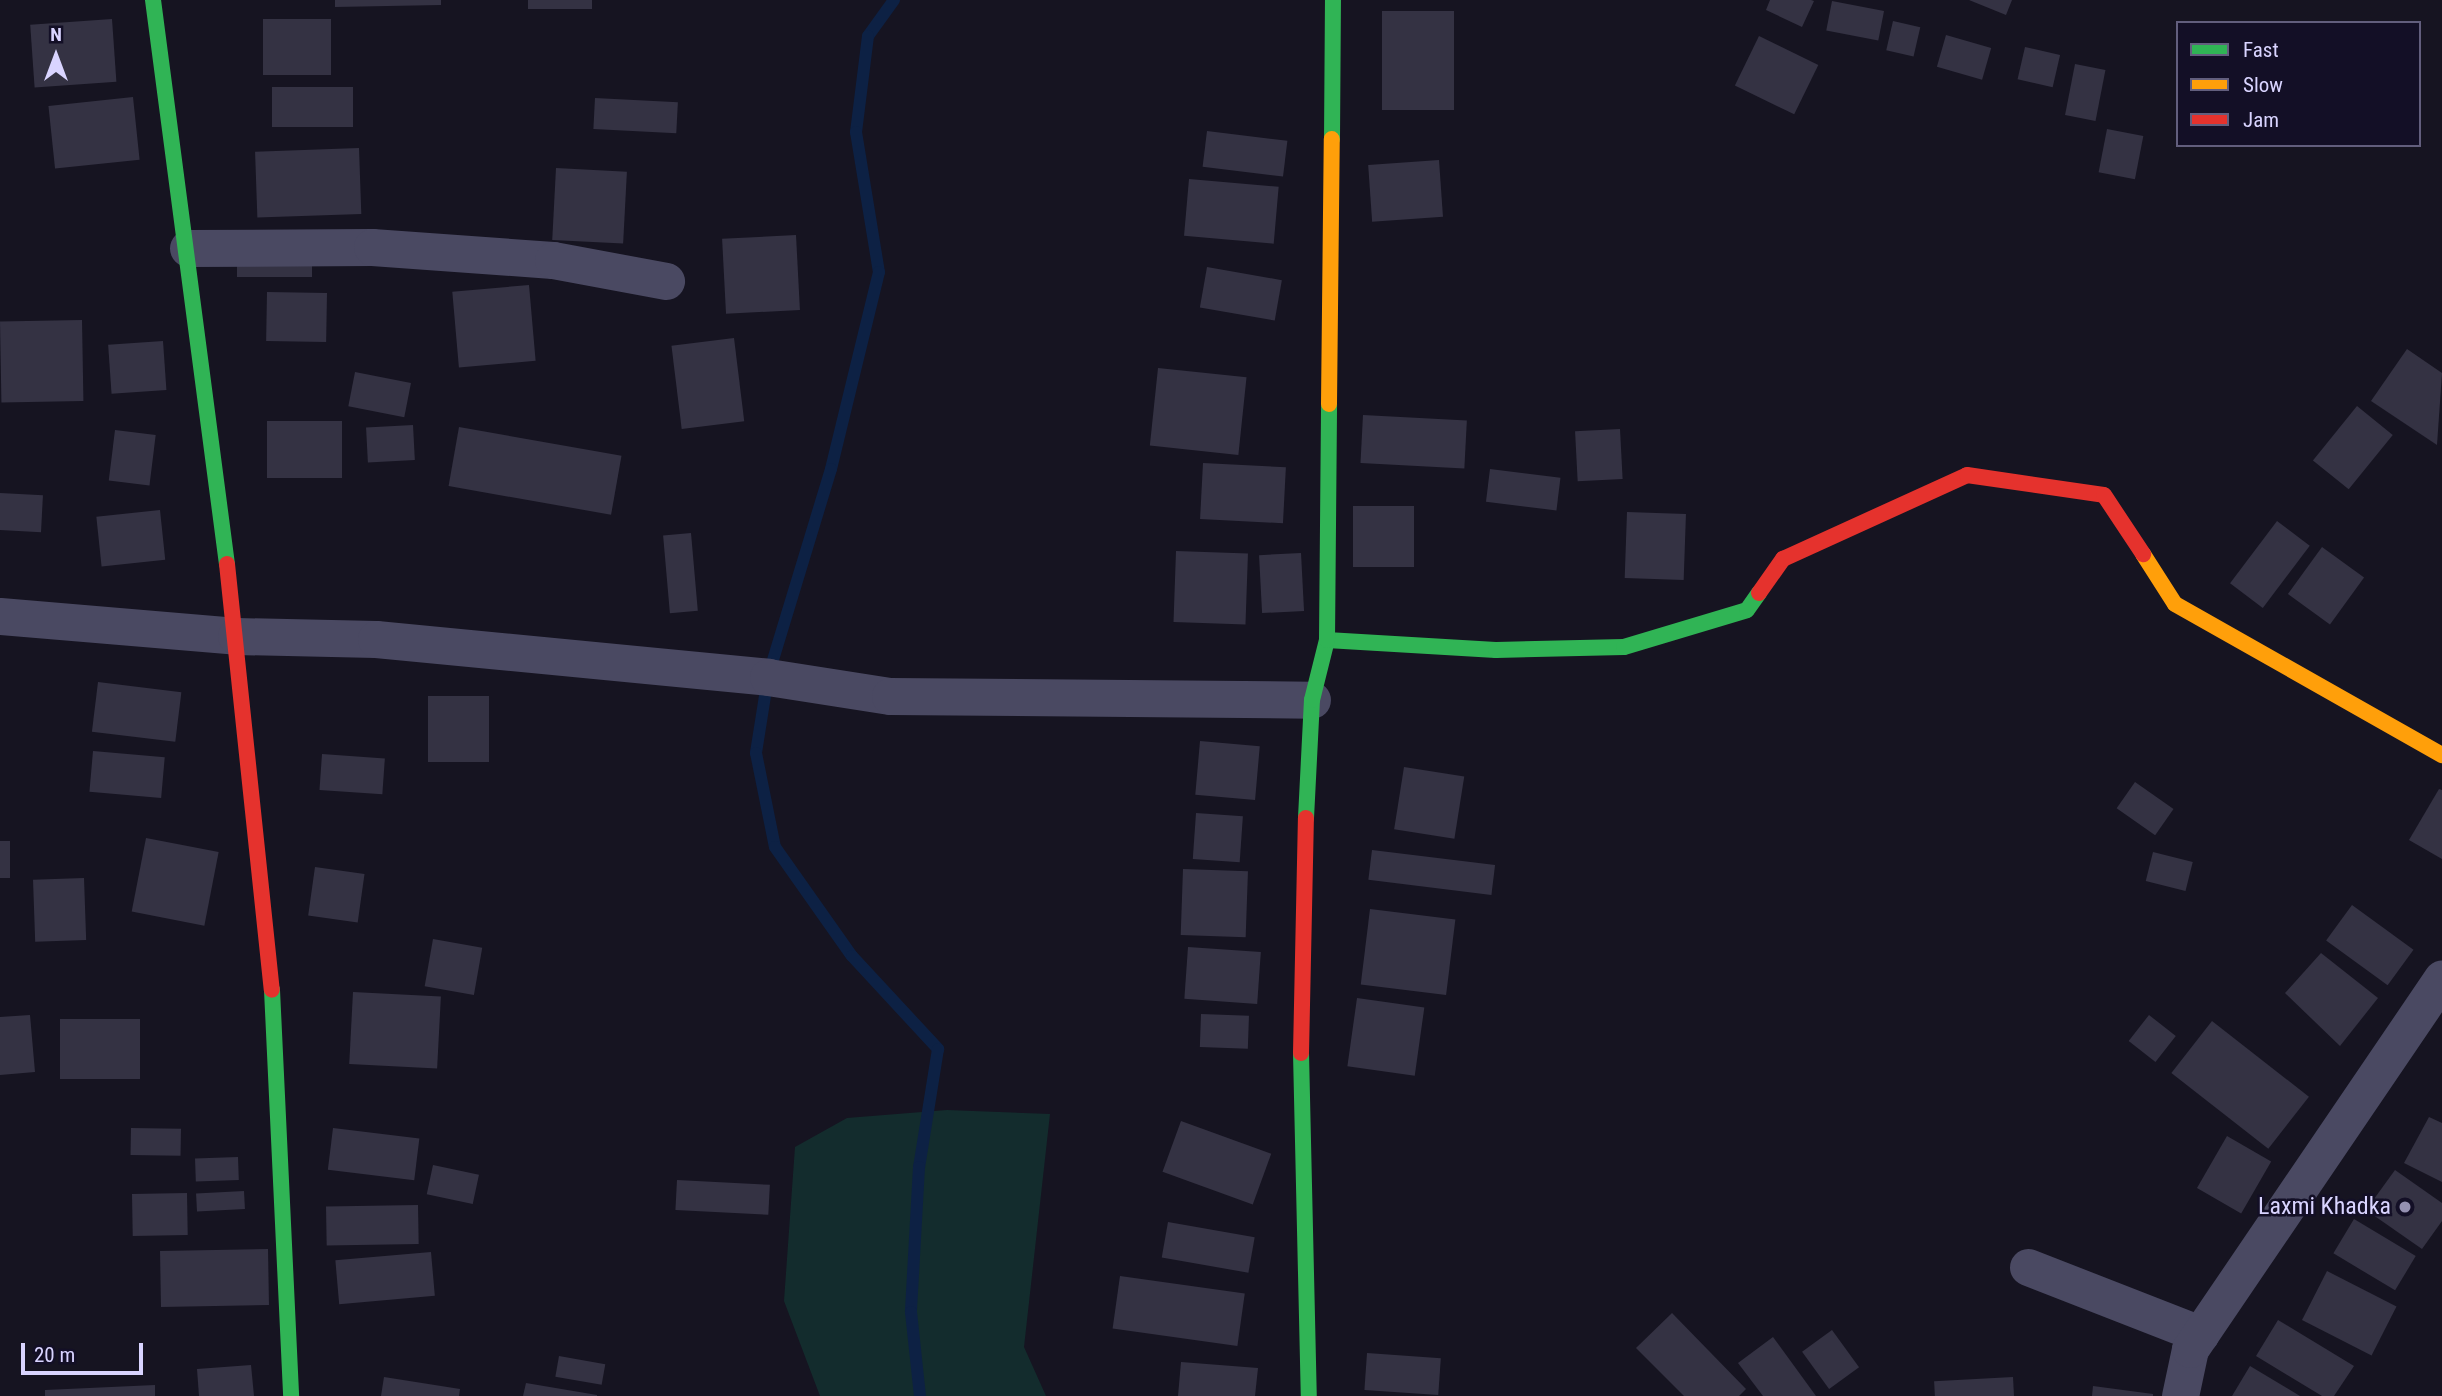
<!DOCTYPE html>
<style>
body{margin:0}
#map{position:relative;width:2442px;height:1396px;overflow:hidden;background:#161421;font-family:"Roboto Condensed",sans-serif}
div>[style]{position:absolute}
.green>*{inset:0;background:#132c2d}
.stream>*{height:12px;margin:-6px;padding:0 6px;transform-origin:6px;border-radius:6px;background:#0d2144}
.building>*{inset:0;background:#343243;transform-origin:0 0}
.street>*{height:37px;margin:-18.5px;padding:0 18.5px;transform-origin:18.5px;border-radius:18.5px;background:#4a4962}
.fast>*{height:16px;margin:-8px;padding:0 8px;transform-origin:8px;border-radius:8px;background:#30b455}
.slow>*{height:16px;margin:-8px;padding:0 8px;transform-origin:8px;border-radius:8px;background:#ff9f0a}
.jam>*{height:16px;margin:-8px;padding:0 8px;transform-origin:8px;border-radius:8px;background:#e5322d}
.dots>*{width:19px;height:19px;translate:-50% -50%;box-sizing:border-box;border:4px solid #130f26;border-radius:50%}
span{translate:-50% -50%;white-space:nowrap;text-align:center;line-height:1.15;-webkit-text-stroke:5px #130f26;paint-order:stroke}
.poi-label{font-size:24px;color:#d9d4ff}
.right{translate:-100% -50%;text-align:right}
.legend{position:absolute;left:2176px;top:21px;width:245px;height:126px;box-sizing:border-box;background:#130f26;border:2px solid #625e7d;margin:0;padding:9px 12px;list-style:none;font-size:21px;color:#d9d4ff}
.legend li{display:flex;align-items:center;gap:14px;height:35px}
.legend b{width:35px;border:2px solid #625e7d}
.north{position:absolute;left:21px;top:21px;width:70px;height:70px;-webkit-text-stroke:5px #130f26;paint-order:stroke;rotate:0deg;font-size:19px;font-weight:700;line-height:28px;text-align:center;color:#d9d4ff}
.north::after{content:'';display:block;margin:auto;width:24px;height:32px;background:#d9d4ff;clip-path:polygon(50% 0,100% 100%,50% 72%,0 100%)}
.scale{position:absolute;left:21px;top:1343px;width:122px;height:32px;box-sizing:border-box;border:4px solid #d9d4ff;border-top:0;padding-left:9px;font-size:21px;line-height:24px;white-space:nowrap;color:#d9d4ff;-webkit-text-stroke:5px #130f26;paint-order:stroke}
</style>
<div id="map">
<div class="green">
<i style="clip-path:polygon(947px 1110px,1050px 1114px,1024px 1347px,1046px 1396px,820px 1396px,784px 1301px,795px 1147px,847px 1118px)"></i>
</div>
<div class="stream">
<i style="left:894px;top:0;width:44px;rotate:125.8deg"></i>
<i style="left:868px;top:36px;width:97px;rotate:97.1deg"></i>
<i style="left:856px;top:132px;width:142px;rotate:80.7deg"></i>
<i style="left:879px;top:272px;width:203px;rotate:103.7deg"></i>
<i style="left:831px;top:469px;width:217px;rotate:106.9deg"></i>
<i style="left:768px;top:677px;width:77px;rotate:99deg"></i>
<i style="left:756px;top:753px;width:96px;rotate:78.6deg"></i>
<i style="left:775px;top:847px;width:133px;rotate:54.8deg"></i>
<i style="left:852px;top:956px;width:127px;rotate:47.2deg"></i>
<i style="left:938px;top:1049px;width:120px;rotate:99.1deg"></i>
<i style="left:919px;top:1167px;width:145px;rotate:93.2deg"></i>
<i style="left:911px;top:1312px;width:84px;rotate:83.9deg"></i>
</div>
<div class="building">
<i style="clip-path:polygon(335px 0,441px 0,441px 5px,335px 7px)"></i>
<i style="left:528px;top:0;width:64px;height:9px"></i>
<i style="clip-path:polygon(1770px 0,1811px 0,1814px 1px,1802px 27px,1766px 10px)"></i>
<i style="clip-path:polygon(1969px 0,2012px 0,2006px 15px)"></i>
<i style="left:1832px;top:1px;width:53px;height:30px;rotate:11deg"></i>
<i style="left:1382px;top:11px;width:72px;height:99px"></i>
<i style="left:112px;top:19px;width:63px;height:82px;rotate:86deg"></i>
<i style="left:263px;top:19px;width:68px;height:56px"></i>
<i style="left:1893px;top:21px;width:28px;height:30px;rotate:13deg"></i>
<i style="left:1946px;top:35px;width:47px;height:33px;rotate:16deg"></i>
<i style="left:1759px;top:36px;width:66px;height:55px;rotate:26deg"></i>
<i style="left:2025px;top:47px;width:36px;height:33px;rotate:13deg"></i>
<i style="left:2075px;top:64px;width:31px;height:52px;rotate:11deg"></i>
<i style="left:272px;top:87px;width:81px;height:40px"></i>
<i style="left:133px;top:97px;width:63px;height:85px;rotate:84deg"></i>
<i style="left:595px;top:98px;width:83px;height:31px;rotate:3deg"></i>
<i style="left:2107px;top:129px;width:37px;height:44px;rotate:11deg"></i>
<i style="left:1207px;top:131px;width:81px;height:36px;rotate:7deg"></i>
<i style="left:359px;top:148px;width:66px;height:104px;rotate:88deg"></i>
<i style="left:1439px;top:160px;width:57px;height:71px;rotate:86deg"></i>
<i style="left:556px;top:168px;width:71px;height:72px;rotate:3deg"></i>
<i style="left:1189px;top:179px;width:90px;height:57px;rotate:5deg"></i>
<i style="left:796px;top:235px;width:75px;height:74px;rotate:87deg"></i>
<i style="left:237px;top:254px;width:75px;height:23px"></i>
<i style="left:1207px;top:267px;width:76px;height:41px;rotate:10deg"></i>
<i style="left:529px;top:285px;width:76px;height:77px;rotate:85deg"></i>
<i style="left:267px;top:292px;width:60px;height:49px;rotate:1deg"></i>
<i style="left:82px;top:320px;width:81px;height:82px;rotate:89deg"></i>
<i style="left:734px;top:338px;width:84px;height:63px;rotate:83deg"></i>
<i style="left:163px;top:341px;width:49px;height:55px;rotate:86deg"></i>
<i style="clip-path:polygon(2407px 349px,2442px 373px,2437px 445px,2371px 401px)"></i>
<i style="left:1158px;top:368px;width:89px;height:78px;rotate:6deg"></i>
<i style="left:355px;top:372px;width:57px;height:35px;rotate:11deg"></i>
<i style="left:2357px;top:406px;width:46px;height:70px;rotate:39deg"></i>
<i style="left:1363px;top:415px;width:104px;height:48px;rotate:3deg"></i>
<i style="left:267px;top:421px;width:75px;height:57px"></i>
<i style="left:413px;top:425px;width:35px;height:47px;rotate:87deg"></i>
<i style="left:459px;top:427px;width:165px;height:60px;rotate:10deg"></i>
<i style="left:1620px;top:429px;width:50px;height:45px;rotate:87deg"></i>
<i style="left:115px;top:430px;width:41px;height:51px;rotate:7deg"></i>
<i style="left:1203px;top:463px;width:83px;height:56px;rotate:3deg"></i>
<i style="left:1490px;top:469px;width:71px;height:33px;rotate:7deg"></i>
<i style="left:0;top:493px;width:43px;height:37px;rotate:3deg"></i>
<i style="left:1353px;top:506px;width:61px;height:61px"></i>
<i style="left:160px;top:510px;width:50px;height:64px;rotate:84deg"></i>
<i style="left:1627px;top:512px;width:59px;height:66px;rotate:2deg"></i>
<i style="left:2277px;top:521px;width:41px;height:78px;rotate:37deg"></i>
<i style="left:691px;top:533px;width:78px;height:28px;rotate:85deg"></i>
<i style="left:2322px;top:547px;width:52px;height:58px;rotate:36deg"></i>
<i style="left:1176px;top:551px;width:72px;height:71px;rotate:2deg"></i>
<i style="left:1301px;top:553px;width:58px;height:42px;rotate:87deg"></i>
<i style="left:98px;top:682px;width:84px;height:50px;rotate:7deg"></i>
<i style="left:428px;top:696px;width:61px;height:66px"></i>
<i style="left:1200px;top:741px;width:60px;height:54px;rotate:5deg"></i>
<i style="left:93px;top:751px;width:72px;height:41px;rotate:5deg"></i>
<i style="left:322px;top:754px;width:63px;height:36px;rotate:4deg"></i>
<i style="left:1404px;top:767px;width:61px;height:63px;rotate:9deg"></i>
<i style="left:2135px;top:782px;width:47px;height:32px;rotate:35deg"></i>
<i style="clip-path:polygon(2439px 789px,2442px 790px,2442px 859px,2409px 840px)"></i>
<i style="left:1196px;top:813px;width:47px;height:46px;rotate:4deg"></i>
<i style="left:146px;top:838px;width:74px;height:75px;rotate:11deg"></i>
<i style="left:0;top:841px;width:10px;height:37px"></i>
<i style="left:1372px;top:850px;width:124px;height:30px;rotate:7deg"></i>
<i style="left:2153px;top:852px;width:41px;height:30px;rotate:14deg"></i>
<i style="left:315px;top:867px;width:50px;height:49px;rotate:8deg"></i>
<i style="left:1183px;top:869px;width:65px;height:66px;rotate:2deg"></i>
<i style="left:84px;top:878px;width:62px;height:51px;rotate:88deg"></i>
<i style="left:2352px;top:905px;width:76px;height:44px;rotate:36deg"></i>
<i style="left:1370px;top:909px;width:86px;height:76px;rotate:7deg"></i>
<i style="left:433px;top:939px;width:50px;height:48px;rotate:10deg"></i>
<i style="left:1188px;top:947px;width:73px;height:52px;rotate:4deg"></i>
<i style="clip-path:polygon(2321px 953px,2378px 998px,2340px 1046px,2285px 993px)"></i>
<i style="left:353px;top:992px;width:88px;height:72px;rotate:3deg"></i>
<i style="left:1357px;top:998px;width:68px;height:69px;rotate:8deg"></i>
<i style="left:1201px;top:1014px;width:48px;height:33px;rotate:2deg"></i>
<i style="clip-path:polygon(30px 1015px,35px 1072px,0 1075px,0 1017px)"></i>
<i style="left:2149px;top:1015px;width:34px;height:33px;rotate:38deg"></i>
<i style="left:60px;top:1019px;width:80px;height:60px"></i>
<i style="left:2212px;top:1021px;width:123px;height:66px;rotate:38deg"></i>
<i style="clip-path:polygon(2429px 1117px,2442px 1123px,2442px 1182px,2404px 1163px)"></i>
<i style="left:1181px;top:1121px;width:96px;height:54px;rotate:20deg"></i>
<i style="left:131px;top:1128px;width:50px;height:27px;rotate:1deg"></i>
<i style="left:333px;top:1128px;width:87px;height:42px;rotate:7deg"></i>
<i style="left:2227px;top:1136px;width:51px;height:60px;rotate:30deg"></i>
<i style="left:238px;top:1157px;width:23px;height:43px;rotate:88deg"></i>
<i style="left:433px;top:1165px;width:47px;height:30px;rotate:12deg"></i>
<i style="clip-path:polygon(2395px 1170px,2442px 1203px,2442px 1221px,2422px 1249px,2366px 1210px)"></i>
<i style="left:677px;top:1180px;width:93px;height:30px;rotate:3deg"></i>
<i style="left:244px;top:1191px;width:18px;height:48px;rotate:87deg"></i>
<i style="left:187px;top:1193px;width:42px;height:55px;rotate:89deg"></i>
<i style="left:418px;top:1205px;width:39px;height:92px;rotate:89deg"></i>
<i style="left:2354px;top:1219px;width:72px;height:40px;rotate:31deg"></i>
<i style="left:1168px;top:1222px;width:88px;height:36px;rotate:10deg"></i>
<i style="left:268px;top:1249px;width:56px;height:108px;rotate:89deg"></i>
<i style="left:431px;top:1252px;width:44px;height:96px;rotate:85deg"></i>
<i style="left:2327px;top:1271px;width:78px;height:55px;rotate:27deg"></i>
<i style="left:1120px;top:1276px;width:126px;height:53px;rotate:8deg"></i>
<i style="clip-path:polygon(1672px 1313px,1746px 1389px,1739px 1396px,1684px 1396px,1636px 1348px)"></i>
<i style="clip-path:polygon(2278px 1320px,2354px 1366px,2334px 1396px,2322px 1396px,2256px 1356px)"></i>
<i style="left:1832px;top:1330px;width:46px;height:37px;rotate:54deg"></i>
<i style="clip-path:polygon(1773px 1337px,1816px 1396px,1763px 1396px,1738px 1363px)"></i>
<i style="left:1367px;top:1353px;width:74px;height:37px;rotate:4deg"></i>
<i style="left:559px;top:1356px;width:47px;height:21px;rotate:10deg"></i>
<i style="clip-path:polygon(1181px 1362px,1258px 1368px,1255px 1396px,1178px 1396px)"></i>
<i style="clip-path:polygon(251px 1365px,254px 1396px,199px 1396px,197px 1369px)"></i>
<i style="clip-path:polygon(2250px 1366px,2300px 1396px,2232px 1396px)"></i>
<i style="clip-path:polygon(384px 1377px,460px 1389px,459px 1396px,381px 1396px)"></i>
<i style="left:2013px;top:1377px;width:19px;height:79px;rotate:87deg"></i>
<i style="clip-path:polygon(526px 1383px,597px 1395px,597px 1396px,523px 1396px)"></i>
<i style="clip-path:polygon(155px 1385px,155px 1396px,45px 1396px,45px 1390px)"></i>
<i style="clip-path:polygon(2093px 1386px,2153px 1394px,2153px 1396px,2092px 1396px)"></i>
</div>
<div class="street">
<i style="left:188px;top:248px;width:184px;rotate:-0.3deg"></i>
<i style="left:372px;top:247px;width:181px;rotate:4.1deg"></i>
<i style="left:553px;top:260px;width:115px;rotate:10.5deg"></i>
<i style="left:0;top:616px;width:237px;rotate:4.8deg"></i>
<i style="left:236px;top:636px;width:140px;rotate:1.2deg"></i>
<i style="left:376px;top:639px;width:394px;rotate:5.5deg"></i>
<i style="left:768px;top:677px;width:123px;rotate:8.9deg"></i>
<i style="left:890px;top:696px;width:422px;rotate:0.5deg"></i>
<i style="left:2028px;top:1267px;width:185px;rotate:21.3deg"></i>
<i style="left:2180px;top:1396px;width:48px;rotate:-78deg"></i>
<i style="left:2190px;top:1349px;width:448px;rotate:-55.8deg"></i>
</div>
<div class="fast">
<i style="left:153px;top:0;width:569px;rotate:82.53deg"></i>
<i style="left:1332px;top:139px;width:139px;rotate:-89.6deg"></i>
<i style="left:1327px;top:640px;width:169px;rotate:3.4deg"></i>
<i style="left:1496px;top:650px;width:128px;rotate:-1.3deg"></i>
<i style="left:1624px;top:647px;width:128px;rotate:-16.7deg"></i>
<i style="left:1747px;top:610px;width:21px;rotate:-55deg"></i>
<i style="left:1306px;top:818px;width:118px;rotate:-87.1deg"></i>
<i style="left:1312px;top:700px;width:62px;rotate:-76deg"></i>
<i style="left:1327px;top:640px;width:236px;rotate:-89.5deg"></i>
<i style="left:272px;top:990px;width:406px;rotate:87.3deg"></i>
<i style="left:1301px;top:1053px;width:343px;rotate:88.7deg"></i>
</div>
<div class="slow">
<i style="left:1329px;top:404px;width:265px;rotate:-89.4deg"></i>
<i style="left:2143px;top:554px;width:59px;rotate:57.4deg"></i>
<i style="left:2175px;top:604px;width:307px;rotate:29.5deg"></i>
</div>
<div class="jam">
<i style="left:227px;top:564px;width:428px;rotate:84deg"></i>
<i style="left:1759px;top:593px;width:42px;rotate:-54.8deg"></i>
<i style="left:1783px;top:559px;width:202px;rotate:-24.5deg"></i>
<i style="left:1967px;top:475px;width:138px;rotate:8.3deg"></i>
<i style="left:2104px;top:495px;width:71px;rotate:56.5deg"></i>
<i style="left:1301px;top:1053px;width:235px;rotate:-88.8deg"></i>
</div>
<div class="dots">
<i style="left:2405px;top:1207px;background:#9591b1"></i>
</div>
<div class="poi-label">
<span class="right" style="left:2391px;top:1207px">Laxmi Khadka</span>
</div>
<ul class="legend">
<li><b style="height:9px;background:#30b455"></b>Fast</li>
<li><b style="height:9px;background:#ff9f0a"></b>Slow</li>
<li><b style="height:9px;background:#e5322d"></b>Jam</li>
</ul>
<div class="north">N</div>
<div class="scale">20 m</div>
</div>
